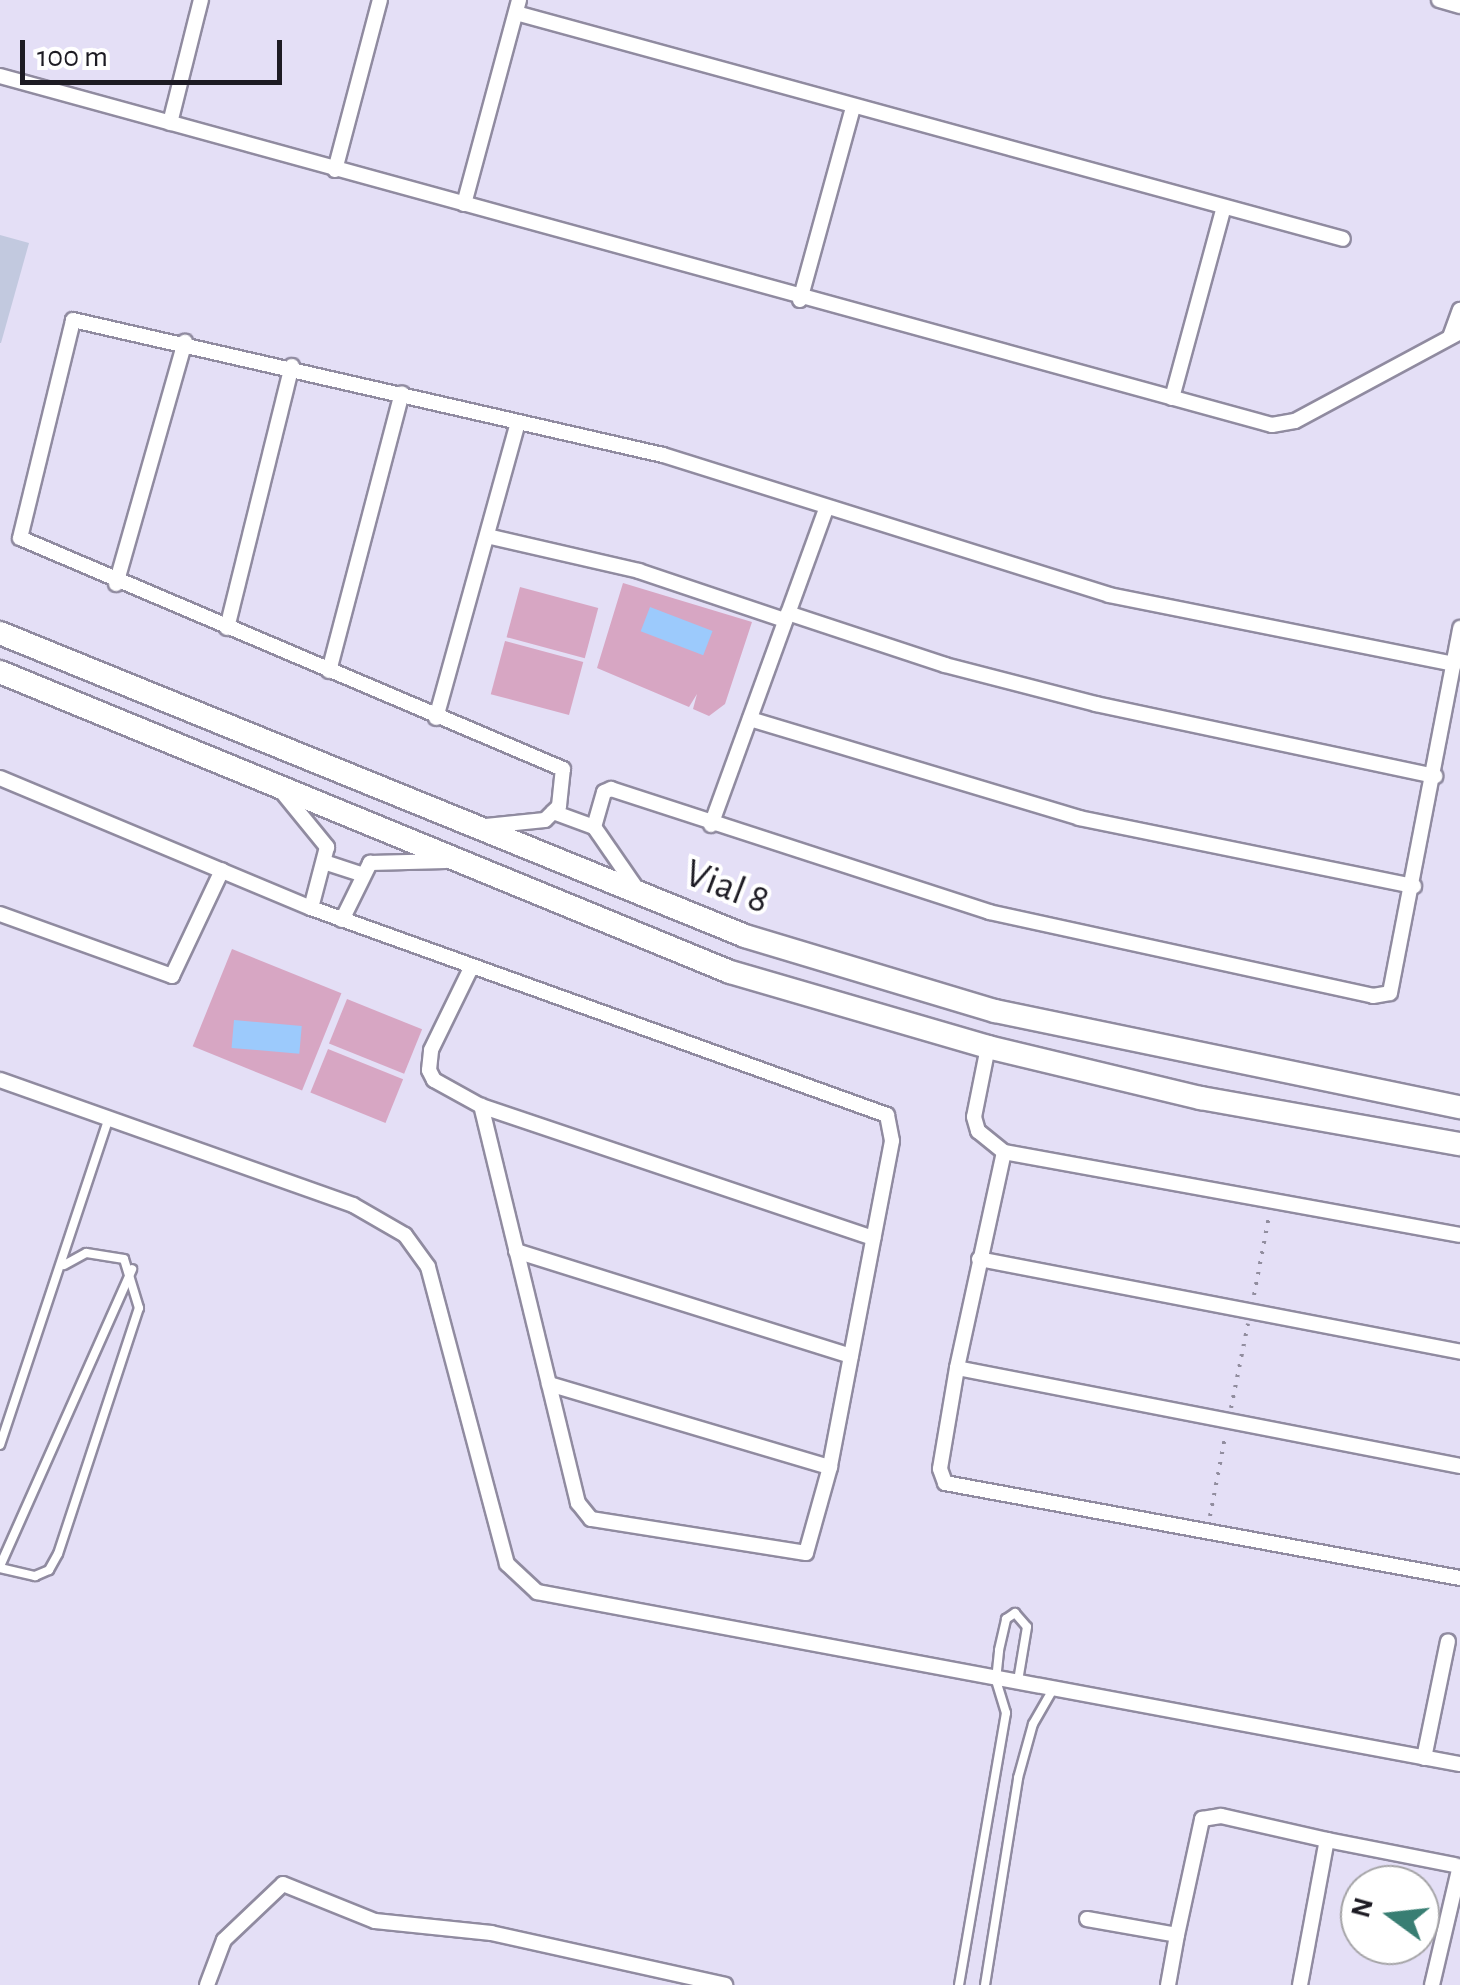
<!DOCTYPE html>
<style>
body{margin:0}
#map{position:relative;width:1460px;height:1985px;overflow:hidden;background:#e4dff6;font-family:"Alegreya Sans",sans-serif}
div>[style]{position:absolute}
.green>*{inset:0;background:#d7a6c3;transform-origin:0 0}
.water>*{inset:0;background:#9ccafc;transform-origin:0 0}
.building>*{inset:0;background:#c2c9df}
.path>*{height:4px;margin-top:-2px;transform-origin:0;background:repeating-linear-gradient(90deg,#918d9e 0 2.5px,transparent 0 10.5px)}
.roads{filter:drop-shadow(2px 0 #908ba0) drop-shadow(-2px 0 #908ba0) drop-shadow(0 2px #908ba0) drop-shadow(0 -2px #908ba0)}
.service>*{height:8px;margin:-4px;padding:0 4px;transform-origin:4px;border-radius:4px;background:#fff}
.minor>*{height:14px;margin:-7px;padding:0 7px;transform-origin:7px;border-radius:7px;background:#fff}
.primary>*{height:22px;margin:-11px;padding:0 11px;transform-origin:11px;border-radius:11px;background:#fff}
span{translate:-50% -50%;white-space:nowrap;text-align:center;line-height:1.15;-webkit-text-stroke:8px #fff;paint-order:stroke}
.street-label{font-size:40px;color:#1d1b23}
.north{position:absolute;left:1340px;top:1865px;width:100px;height:100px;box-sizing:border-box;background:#fff;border:2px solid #a5a4a7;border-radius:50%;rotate:285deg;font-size:28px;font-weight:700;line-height:40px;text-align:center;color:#1d1b23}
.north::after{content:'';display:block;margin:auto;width:35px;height:45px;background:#397e73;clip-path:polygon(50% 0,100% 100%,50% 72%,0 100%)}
.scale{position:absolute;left:20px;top:40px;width:262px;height:45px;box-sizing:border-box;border:5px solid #1d1b23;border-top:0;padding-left:12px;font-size:30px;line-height:35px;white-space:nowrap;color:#1d1b23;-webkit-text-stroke:8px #fff;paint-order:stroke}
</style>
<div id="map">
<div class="green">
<i style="clip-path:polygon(623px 583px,752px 622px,725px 704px,709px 716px,693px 709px,697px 694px,689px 707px,597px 668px)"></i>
<i style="left:520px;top:587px;width:81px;height:52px;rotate:15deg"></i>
<i style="left:505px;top:641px;width:81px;height:55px;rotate:15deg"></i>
<i style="left:232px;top:949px;width:118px;height:105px;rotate:22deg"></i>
<i style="left:347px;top:999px;width:81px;height:48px;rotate:22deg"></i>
<i style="left:328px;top:1049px;width:81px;height:47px;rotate:22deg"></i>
</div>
<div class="water">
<i style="left:650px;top:607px;width:67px;height:26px;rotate:21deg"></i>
<i style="left:234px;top:1020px;width:68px;height:28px;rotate:5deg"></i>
</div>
<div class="building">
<i style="clip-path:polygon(0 235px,29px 243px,1px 343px,0 343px)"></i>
</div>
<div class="path">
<i style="left:1254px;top:1295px;width:80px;rotate:-79.2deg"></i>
<i style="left:1231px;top:1408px;width:86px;rotate:-78.6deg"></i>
<i style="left:1210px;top:1516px;width:80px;rotate:-79.2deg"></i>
</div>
<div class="roads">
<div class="service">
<i style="left:0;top:1445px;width:345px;rotate:-71.6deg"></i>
<i style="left:0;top:1566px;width:325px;rotate:-66deg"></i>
<i style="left:0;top:1568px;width:36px;rotate:13deg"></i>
<i style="left:35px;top:1576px;width:15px;rotate:-23deg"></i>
<i style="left:49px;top:1570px;width:18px;rotate:-61deg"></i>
<i style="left:58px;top:1554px;width:259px;rotate:-71.8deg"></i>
<i style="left:139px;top:1308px;width:51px;rotate:-107deg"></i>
<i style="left:124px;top:1259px;width:38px;rotate:-171deg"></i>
<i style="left:86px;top:1253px;width:25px;rotate:151deg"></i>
<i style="left:959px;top:1985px;width:276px;rotate:-80.2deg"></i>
<i style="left:1006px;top:1713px;width:34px;rotate:-107deg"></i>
<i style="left:996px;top:1680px;width:30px;rotate:-84deg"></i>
<i style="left:999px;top:1650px;width:32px;rotate:-77deg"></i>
<i style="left:1006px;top:1619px;width:11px;rotate:-34deg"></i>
<i style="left:1015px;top:1613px;width:18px;rotate:49deg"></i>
<i style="left:1027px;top:1627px;width:55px;rotate:99.5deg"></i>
<i style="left:985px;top:1985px;width:210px;rotate:-80.9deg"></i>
<i style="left:1018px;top:1778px;width:56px;rotate:-74.5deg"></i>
<i style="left:1033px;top:1724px;width:38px;rotate:-60deg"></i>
</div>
<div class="minor">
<i style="left:1439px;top:0;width:22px;rotate:16deg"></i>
<i style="left:516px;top:13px;width:857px;rotate:15.28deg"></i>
<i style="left:0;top:76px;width:1319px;rotate:15.34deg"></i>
<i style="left:1272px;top:425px;width:23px;rotate:-10deg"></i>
<i style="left:1295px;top:421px;width:187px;rotate:-28.3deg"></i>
<i style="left:170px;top:123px;width:127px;rotate:-75.9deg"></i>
<i style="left:335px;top:170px;width:176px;rotate:-75.2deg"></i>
<i style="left:464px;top:204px;width:211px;rotate:-74.9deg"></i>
<i style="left:800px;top:300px;width:200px;rotate:-74.6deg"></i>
<i style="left:1450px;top:337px;width:29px;rotate:-70deg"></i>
<i style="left:1172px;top:398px;width:198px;rotate:-74.8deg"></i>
<i style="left:491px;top:537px;width:152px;rotate:12.9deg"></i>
<i style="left:639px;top:571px;width:154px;rotate:18.6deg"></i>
<i style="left:116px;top:584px;width:252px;rotate:-74.1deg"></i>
<i style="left:788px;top:613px;width:165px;rotate:18.3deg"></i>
<i style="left:945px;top:665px;width:156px;rotate:14.5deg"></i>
<i style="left:1096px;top:704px;width:347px;rotate:12deg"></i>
<i style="left:227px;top:628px;width:270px;rotate:-76.1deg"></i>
<i style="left:329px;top:671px;width:287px;rotate:-75.3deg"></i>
<i style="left:436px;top:718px;width:306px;rotate:-74.5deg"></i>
<i style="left:750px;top:719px;width:344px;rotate:16.7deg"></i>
<i style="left:1079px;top:818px;width:342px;rotate:11.5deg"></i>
<i style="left:0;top:778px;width:337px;rotate:22.7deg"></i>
<i style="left:311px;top:908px;width:612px;rotate:19.77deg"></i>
<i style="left:887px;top:1115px;width:26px;rotate:79deg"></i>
<i style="left:892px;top:1141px;width:332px;rotate:100.8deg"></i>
<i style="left:830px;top:1467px;width:89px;rotate:105.6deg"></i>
<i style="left:806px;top:1553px;width:218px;rotate:-171deg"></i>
<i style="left:591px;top:1519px;width:21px;rotate:-129deg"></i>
<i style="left:578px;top:1503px;width:409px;rotate:-103.7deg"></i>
<i style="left:481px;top:1106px;width:54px;rotate:-151deg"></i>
<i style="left:434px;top:1080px;width:11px;rotate:-117deg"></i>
<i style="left:429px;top:1070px;width:20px;rotate:-84deg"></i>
<i style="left:431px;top:1050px;width:91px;rotate:-64deg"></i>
<i style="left:283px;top:793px;width:70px;rotate:50.8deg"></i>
<i style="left:327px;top:847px;width:63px;rotate:104.7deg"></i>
<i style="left:553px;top:812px;width:44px;rotate:20.1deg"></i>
<i style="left:711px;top:825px;width:338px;rotate:-70deg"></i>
<i style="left:486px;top:826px;width:59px;rotate:-5.8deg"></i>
<i style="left:545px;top:820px;width:20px;rotate:-45deg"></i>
<i style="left:559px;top:806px;width:37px;rotate:-84deg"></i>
<i style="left:563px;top:769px;width:590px;rotate:-156.95deg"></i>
<i style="left:20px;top:538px;width:224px;rotate:-76.3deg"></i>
<i style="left:73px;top:320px;width:605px;rotate:12.89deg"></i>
<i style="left:663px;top:455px;width:467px;rotate:17.4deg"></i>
<i style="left:1109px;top:595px;width:352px;rotate:11.3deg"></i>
<i style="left:327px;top:863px;width:35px;rotate:18deg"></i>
<i style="left:637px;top:889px;width:75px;rotate:-124.7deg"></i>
<i style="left:594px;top:827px;width:36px;rotate:-74deg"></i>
<i style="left:604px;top:792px;width:8px;rotate:-23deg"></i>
<i style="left:611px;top:789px;width:398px;rotate:18deg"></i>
<i style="left:989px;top:912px;width:393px;rotate:12.3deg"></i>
<i style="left:1373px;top:996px;width:17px;rotate:-10deg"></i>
<i style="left:1390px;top:993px;width:372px;rotate:-79.1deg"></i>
<i style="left:0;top:914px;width:183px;rotate:19.8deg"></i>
<i style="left:172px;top:976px;width:117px;rotate:-64.7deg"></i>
<i style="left:342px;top:920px;width:64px;rotate:-63.8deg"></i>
<i style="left:370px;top:863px;width:76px;rotate:-1.5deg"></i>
<i style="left:988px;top:1047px;width:71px;rotate:101.3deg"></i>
<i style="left:974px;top:1117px;width:15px;rotate:74deg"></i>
<i style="left:978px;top:1131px;width:33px;rotate:39deg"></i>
<i style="left:1004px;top:1152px;width:463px;rotate:10.3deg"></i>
<i style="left:0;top:1080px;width:374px;rotate:19.5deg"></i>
<i style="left:353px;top:1205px;width:60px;rotate:30deg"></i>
<i style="left:405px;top:1235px;width:39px;rotate:54deg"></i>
<i style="left:428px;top:1267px;width:307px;rotate:75.1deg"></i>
<i style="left:507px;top:1564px;width:41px;rotate:43deg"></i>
<i style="left:537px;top:1592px;width:939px;rotate:10.56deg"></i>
<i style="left:481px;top:1106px;width:414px;rotate:18.6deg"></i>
<i style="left:1004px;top:1152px;width:221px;rotate:102.3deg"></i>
<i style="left:957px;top:1368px;width:102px;rotate:99.6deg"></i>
<i style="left:940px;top:1469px;width:15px;rotate:70deg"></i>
<i style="left:945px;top:1483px;width:524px;rotate:10.45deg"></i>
<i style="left:516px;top:1251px;width:351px;rotate:17.4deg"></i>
<i style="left:979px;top:1259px;width:490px;rotate:10.9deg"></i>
<i style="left:957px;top:1368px;width:512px;rotate:11.02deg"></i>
<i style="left:549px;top:1384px;width:293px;rotate:16.5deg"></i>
<i style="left:1424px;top:1758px;width:119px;rotate:-78.4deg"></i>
<i style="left:1087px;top:1919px;width:91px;rotate:10.1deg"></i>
<i style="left:1177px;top:1935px;width:51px;rotate:100.2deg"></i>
<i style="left:1177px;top:1935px;width:119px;rotate:-77.8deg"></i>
<i style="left:1202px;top:1819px;width:19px;rotate:-9deg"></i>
<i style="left:1221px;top:1816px;width:109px;rotate:12.8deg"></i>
<i style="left:207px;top:1985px;width:48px;rotate:-69.3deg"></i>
<i style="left:224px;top:1940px;width:81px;rotate:-43.5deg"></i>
<i style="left:283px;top:1884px;width:99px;rotate:21.9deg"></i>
<i style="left:375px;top:1921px;width:117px;rotate:5.9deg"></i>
<i style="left:491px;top:1933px;width:240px;rotate:12.5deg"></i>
<i style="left:1300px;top:1985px;width:147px;rotate:-79.5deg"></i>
<i style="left:1327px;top:1840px;width:130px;rotate:11.1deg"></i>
<i style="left:1432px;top:1985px;width:122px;rotate:-76.8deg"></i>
</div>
<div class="primary">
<i style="left:0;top:633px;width:804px;rotate:22.13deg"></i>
<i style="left:745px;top:936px;width:261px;rotate:16.7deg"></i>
<i style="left:995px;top:1011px;width:475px;rotate:11.7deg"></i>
<i style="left:0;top:672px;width:789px;rotate:22.34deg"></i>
<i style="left:730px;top:972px;width:269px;rotate:16.2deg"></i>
<i style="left:988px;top:1047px;width:219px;rotate:13.5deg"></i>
<i style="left:1201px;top:1098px;width:263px;rotate:10.1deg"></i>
</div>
</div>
<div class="street-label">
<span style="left:727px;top:887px;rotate:21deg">Vial 8</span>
</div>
<div class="north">N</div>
<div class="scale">100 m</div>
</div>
